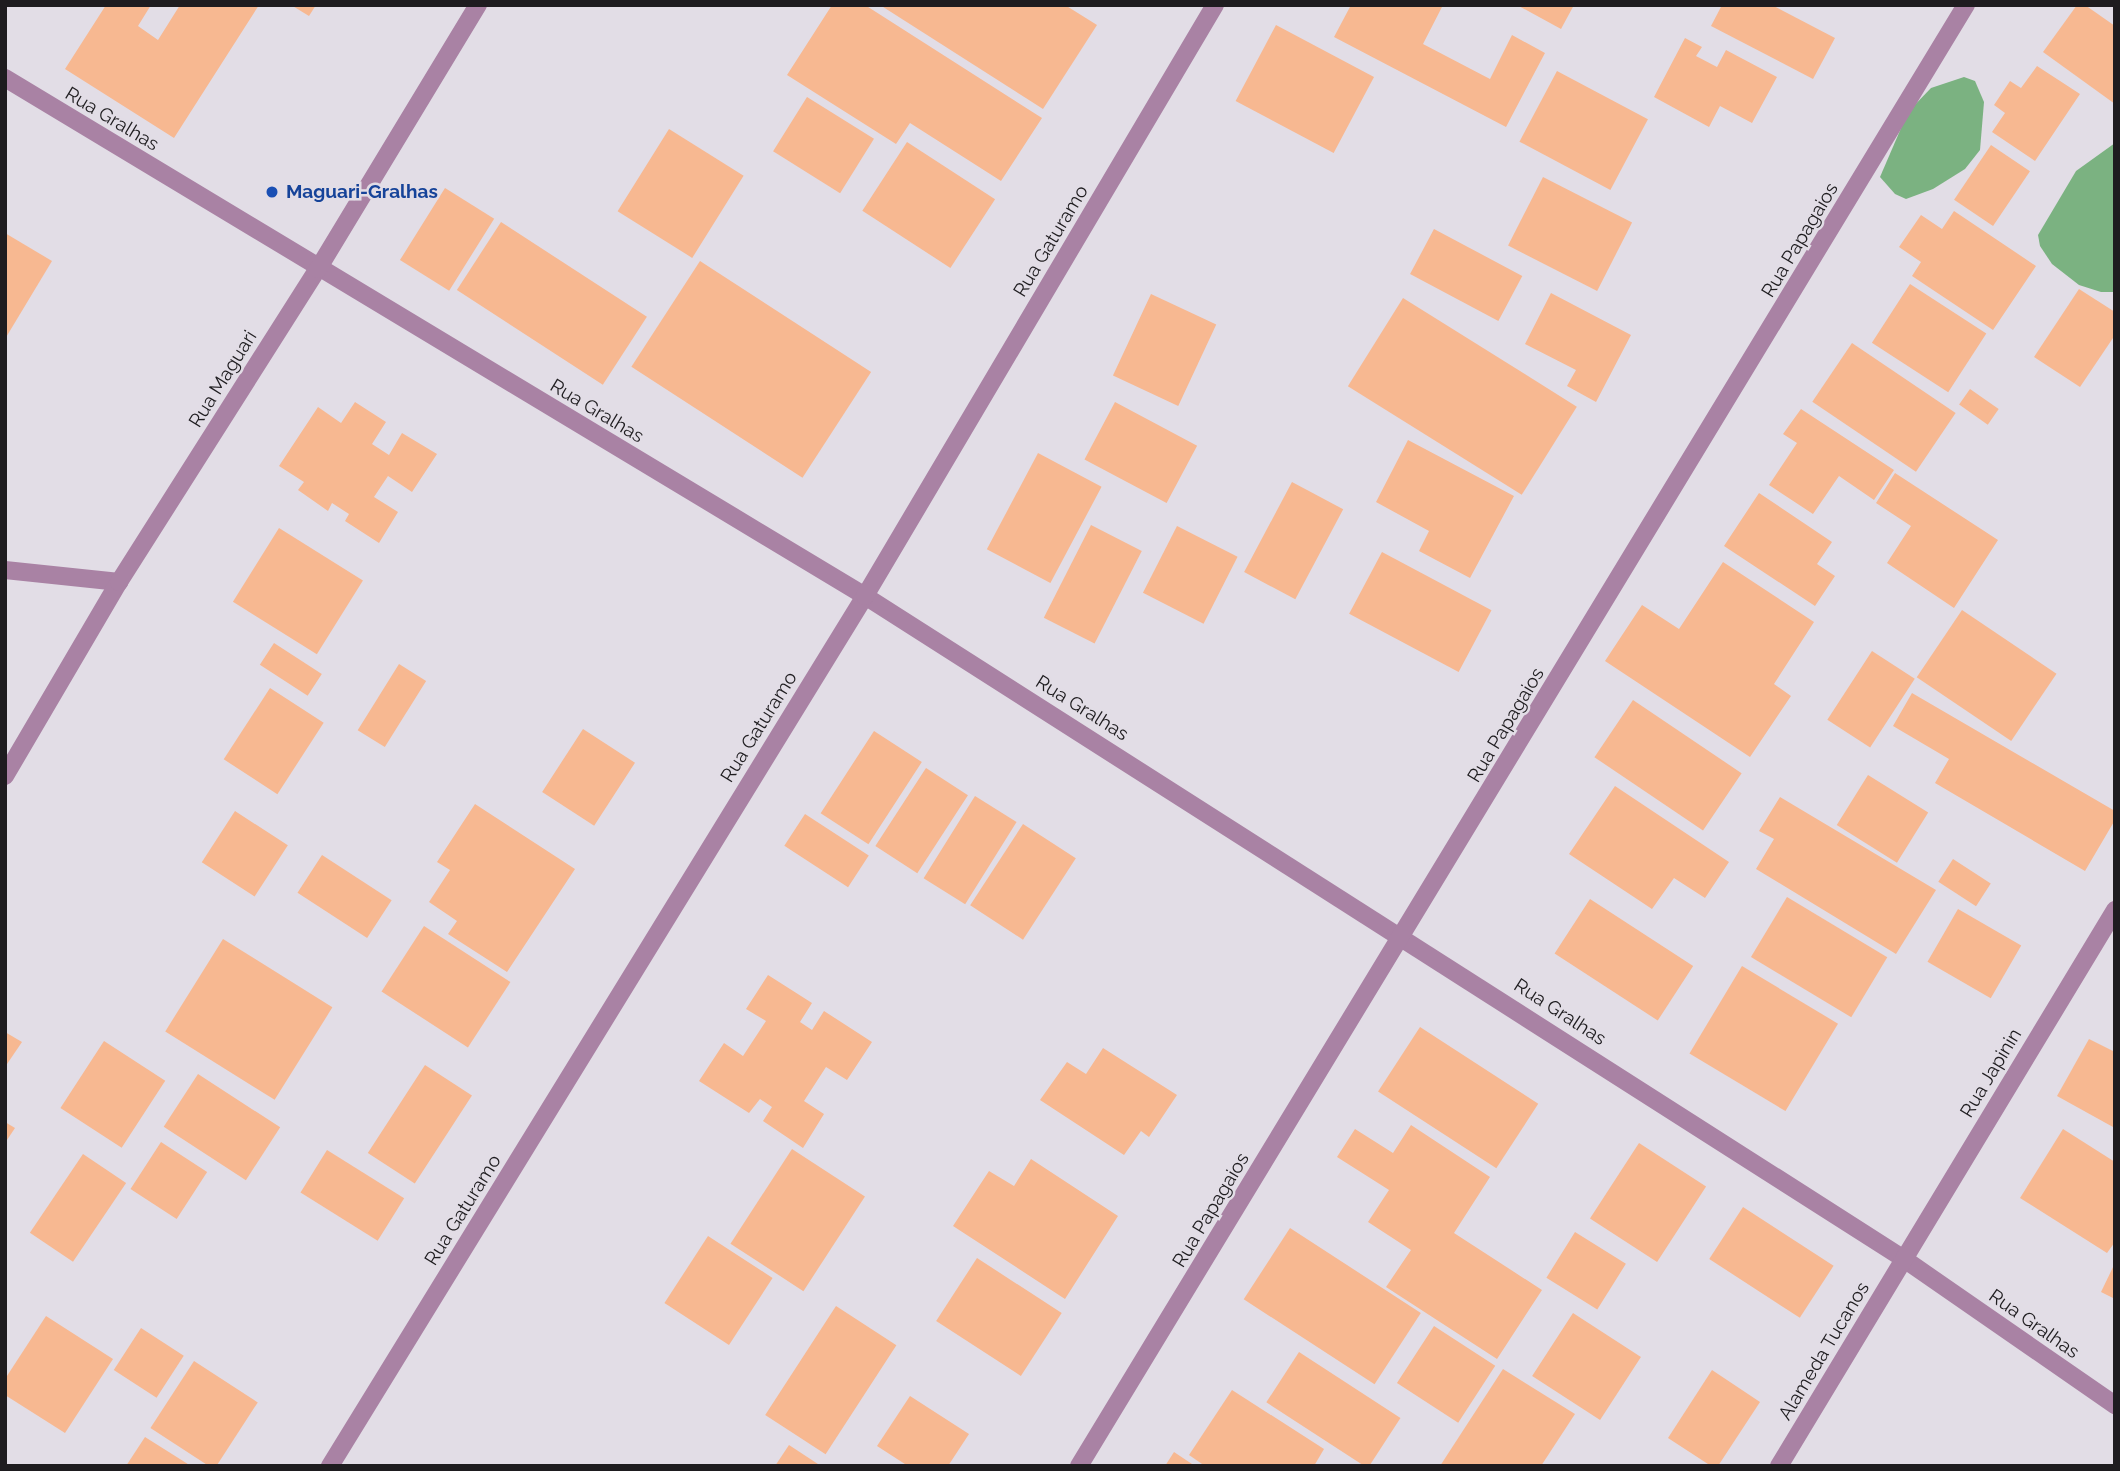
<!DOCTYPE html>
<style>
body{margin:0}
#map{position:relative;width:2120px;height:1471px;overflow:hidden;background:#e2dde6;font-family:Raleway,sans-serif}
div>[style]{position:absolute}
.forest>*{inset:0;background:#7bb281}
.building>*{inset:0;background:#f7b891;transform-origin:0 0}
.service>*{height:18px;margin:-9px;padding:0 9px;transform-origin:9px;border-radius:9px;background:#a982a4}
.minor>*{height:18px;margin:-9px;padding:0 9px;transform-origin:9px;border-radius:9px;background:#a982a4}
.dots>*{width:19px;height:19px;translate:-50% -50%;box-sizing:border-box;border:4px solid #e2dde6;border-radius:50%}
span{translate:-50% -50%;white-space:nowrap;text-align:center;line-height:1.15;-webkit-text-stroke:5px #e2dde6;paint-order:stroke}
.street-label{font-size:19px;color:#1e1c1f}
.transit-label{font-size:19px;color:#164399;font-weight:700}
.left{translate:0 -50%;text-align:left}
.frame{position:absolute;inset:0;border:7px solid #1e1c1f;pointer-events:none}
</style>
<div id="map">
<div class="forest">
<i style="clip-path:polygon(1964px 77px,1975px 81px,1984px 102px,1980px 150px,1965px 169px,1933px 189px,1906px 199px,1895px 194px,1880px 177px,1908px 112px,1931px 88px)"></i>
<i style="clip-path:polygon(2115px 143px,2115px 292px,2101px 292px,2079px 285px,2052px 264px,2040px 246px,2038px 235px,2076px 171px)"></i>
</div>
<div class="building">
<i style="clip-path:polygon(106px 5px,151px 5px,138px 26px,158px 40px,180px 5px,259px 5px,174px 138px,65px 69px)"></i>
<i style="clip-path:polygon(291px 5px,316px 5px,309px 16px)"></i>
<i style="clip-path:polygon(832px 5px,865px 5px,1042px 118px,1001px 181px,910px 123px,896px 144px,787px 75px)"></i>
<i style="clip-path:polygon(880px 5px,1065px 5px,1097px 25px,1043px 109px)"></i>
<i style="clip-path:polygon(1351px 5px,1443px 5px,1423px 44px,1490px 79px,1512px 35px,1545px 53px,1506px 127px,1334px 37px)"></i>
<i style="clip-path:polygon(1517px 5px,1574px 5px,1561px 29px)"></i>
<i style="clip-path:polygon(1722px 5px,1772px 5px,1835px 38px,1813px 79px,1711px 26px)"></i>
<i style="clip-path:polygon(2077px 5px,2085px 5px,2115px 26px,2115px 104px,2043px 52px)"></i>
<i style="left:1276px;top:25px;width:111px;height:86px;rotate:28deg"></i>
<i style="clip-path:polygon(1685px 38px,1702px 47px,1696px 56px,1717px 67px,1726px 50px,1777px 77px,1752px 123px,1720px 106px,1709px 127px,1654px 97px)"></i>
<i style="clip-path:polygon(2037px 66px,2080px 94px,2035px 161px,1992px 132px,2005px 113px,1994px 105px,2010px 81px,2021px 88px)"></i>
<i style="left:1557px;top:71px;width:103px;height:80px;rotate:28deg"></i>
<i style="left:807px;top:97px;width:79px;height:64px;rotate:32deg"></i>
<i style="left:669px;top:129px;width:88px;height:97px;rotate:32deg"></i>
<i style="left:907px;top:142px;width:105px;height:82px;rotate:33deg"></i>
<i style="left:1991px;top:145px;width:47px;height:66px;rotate:34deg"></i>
<i style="left:1543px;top:177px;width:100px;height:77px;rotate:27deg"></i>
<i style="left:445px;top:188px;width:58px;height:85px;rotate:32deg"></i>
<i style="clip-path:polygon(1954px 211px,2036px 266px,1993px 330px,1912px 276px,1921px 262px,1899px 247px,1921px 215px,1942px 229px)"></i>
<i style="left:501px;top:222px;width:174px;height:81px;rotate:33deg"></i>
<i style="left:1434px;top:229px;width:100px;height:51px;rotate:28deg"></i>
<i style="clip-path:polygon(5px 233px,52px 261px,5px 339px)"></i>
<i style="left:700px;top:261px;width:204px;height:126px;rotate:33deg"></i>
<i style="left:1910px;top:284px;width:91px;height:70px;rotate:33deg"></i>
<i style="clip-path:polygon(2079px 289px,2115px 312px,2115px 335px,2080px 387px,2034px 357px)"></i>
<i style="clip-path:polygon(1551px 293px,1631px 335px,1596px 402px,1567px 386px,1576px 370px,1525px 344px)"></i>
<i style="left:1151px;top:294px;width:72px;height:90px;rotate:25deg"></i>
<i style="left:1403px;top:298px;width:205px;height:104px;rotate:32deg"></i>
<i style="left:1852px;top:343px;width:125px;height:71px;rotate:34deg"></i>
<i style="left:1970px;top:389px;width:35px;height:19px;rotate:35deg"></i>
<i style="clip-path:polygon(355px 402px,386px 422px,372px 444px,389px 455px,402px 433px,437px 454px,412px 492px,388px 476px,374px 497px,398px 512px,379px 543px,345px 521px,349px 514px,332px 503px,328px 511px,298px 490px,304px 482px,279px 466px,318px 407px,341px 423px)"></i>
<i style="left:1115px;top:402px;width:93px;height:65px;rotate:28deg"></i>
<i style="clip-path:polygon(1801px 409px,1894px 470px,1874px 500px,1839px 476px,1813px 514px,1769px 485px,1797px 443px,1783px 434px)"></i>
<i style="clip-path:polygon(1408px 440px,1514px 496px,1470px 578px,1419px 551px,1429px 531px,1376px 502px)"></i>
<i style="left:1038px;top:453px;width:72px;height:109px;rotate:28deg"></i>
<i style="clip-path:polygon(1895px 473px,1998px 540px,1954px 608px,1887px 563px,1911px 526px,1876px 503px)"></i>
<i style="left:1292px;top:482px;width:58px;height:102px;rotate:28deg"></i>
<i style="clip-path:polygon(1759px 493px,1832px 542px,1817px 564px,1835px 576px,1815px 606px,1724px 546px)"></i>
<i style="left:1091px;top:525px;width:57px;height:104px;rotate:27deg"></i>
<i style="left:1177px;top:526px;width:68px;height:75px;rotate:27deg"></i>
<i style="left:279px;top:528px;width:99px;height:87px;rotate:32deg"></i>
<i style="left:1382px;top:552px;width:124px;height:70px;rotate:28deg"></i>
<i style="clip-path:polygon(1723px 562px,1814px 622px,1774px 684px,1791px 696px,1750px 757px,1605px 661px,1642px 605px,1679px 629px)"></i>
<i style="left:1962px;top:610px;width:114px;height:81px;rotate:34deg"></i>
<i style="left:274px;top:643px;width:57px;height:26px;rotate:33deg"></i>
<i style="left:1872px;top:651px;width:51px;height:82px;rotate:33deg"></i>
<i style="left:399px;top:664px;width:32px;height:78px;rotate:32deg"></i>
<i style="left:270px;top:688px;width:64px;height:85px;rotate:33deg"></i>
<i style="clip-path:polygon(1912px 693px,2115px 811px,2115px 820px,2085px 871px,1935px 783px,1949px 759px,1893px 726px)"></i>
<i style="left:1633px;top:700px;width:131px;height:69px;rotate:34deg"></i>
<i style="left:583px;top:729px;width:62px;height:75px;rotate:33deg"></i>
<i style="left:874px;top:731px;width:57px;height:98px;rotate:33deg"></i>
<i style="left:926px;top:768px;width:50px;height:93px;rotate:33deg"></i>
<i style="left:1868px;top:775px;width:71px;height:59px;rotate:32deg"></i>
<i style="clip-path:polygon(1615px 786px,1729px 862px,1705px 898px,1674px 878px,1652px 909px,1569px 854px)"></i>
<i style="left:975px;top:796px;width:49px;height:97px;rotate:32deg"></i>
<i style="clip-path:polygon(1780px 797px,1936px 890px,1896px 954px,1756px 869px,1774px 839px,1759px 831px)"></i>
<i style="clip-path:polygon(475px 804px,575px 869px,507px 972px,448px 934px,457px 921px,429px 902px,450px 870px,437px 862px)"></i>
<i style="left:235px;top:811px;width:63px;height:61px;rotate:33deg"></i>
<i style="left:805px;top:814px;width:76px;height:38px;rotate:33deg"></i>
<i style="left:1023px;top:824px;width:63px;height:97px;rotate:33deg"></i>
<i style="left:322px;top:855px;width:83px;height:45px;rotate:33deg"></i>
<i style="left:1953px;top:859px;width:45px;height:27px;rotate:33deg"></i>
<i style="left:1787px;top:897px;width:117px;height:70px;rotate:31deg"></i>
<i style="left:1590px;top:899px;width:123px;height:65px;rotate:33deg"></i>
<i style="left:1958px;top:909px;width:73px;height:61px;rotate:30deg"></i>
<i style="left:424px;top:926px;width:103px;height:78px;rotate:33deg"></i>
<i style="left:223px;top:939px;width:129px;height:109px;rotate:32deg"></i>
<i style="left:1742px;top:966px;width:112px;height:102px;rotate:31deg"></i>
<i style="clip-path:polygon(768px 975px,812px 1003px,800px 1022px,812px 1030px,824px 1011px,872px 1042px,847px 1080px,826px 1067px,804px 1101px,824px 1114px,803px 1148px,763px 1121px,772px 1107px,760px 1099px,749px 1113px,699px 1081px,724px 1043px,743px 1056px,766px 1021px,746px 1009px)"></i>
<i style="left:1420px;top:1027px;width:141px;height:77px;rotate:33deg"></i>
<i style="clip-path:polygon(5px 1032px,22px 1042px,5px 1067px)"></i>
<i style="clip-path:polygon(2089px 1039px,2115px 1052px,2113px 1127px,2057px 1096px)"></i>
<i style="left:104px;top:1041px;width:73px;height:80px;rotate:33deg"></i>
<i style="clip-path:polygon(1103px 1048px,1177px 1095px,1149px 1137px,1141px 1131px,1124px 1155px,1040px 1100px,1067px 1062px,1086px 1074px)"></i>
<i style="left:425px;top:1065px;width:56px;height:105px;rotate:33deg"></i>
<i style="left:198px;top:1074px;width:98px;height:63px;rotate:33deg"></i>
<i style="clip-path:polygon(5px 1122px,15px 1128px,5px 1143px)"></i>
<i style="clip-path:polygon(1411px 1125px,1490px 1177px,1454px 1233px,1542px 1290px,1497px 1359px,1386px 1287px,1411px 1250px,1368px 1222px,1389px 1190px,1337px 1157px,1355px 1129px,1393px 1153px)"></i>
<i style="clip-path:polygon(2063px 1129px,2115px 1162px,2115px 1242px,2107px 1253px,2020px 1198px)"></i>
<i style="left:161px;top:1142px;width:55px;height:56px;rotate:33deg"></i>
<i style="left:1639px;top:1143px;width:80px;height:90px;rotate:33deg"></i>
<i style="left:792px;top:1149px;width:87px;height:113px;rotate:33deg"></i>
<i style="left:327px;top:1150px;width:91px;height:50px;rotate:32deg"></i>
<i style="left:83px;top:1154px;width:52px;height:95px;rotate:34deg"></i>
<i style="clip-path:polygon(1031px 1159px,1118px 1216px,1065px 1299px,953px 1226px,989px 1171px,1014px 1186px)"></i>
<i style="left:1743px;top:1207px;width:108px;height:62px;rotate:33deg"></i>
<i style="left:1290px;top:1228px;width:156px;height:85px;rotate:33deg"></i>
<i style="left:1575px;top:1232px;width:60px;height:54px;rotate:32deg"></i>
<i style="left:708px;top:1236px;width:77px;height:80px;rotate:33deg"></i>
<i style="left:977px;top:1258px;width:101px;height:75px;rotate:33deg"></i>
<i style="clip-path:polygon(2115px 1263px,2115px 1299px,2101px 1292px)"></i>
<i style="left:836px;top:1306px;width:72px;height:130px;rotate:33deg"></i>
<i style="left:1573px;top:1313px;width:81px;height:75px;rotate:33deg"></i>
<i style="clip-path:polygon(46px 1316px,113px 1359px,65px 1433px,5px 1395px,5px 1379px)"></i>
<i style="left:1434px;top:1326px;width:73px;height:68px;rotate:33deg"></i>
<i style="left:141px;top:1328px;width:51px;height:50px;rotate:33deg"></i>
<i style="left:1299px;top:1352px;width:121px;height:60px;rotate:33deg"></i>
<i style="left:194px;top:1361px;width:76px;height:80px;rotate:33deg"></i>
<i style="clip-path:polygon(1503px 1369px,1575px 1414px,1541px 1466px,1440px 1466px)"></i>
<i style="clip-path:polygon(1712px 1370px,1760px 1402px,1718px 1466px,1711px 1466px,1668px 1438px)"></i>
<i style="clip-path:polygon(1232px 1390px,1324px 1449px,1314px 1466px,1205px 1466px,1189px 1455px)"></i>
<i style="clip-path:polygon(910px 1396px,969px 1434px,948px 1466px,908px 1466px,877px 1446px)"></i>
<i style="clip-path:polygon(145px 1437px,191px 1466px,126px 1466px)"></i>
<i style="clip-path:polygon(789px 1445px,821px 1466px,775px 1466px)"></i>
<i style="clip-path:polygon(1174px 1452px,1195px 1466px,1165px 1466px)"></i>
</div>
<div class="service">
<i style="left:5px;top:570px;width:115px;rotate:6deg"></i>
</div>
<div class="minor">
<i style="left:5px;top:78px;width:1004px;rotate:31.06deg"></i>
<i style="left:865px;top:596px;width:1233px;rotate:32.54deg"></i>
<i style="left:1904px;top:1259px;width:257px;rotate:34.7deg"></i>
<i style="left:5px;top:776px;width:225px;rotate:-59.6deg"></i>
<i style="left:119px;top:582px;width:371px;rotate:-57.6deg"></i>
<i style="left:318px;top:269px;width:309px;rotate:-58.8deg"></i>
<i style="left:330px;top:1466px;width:1021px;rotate:-58.41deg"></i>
<i style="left:865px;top:596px;width:687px;rotate:-59.37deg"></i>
<i style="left:1079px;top:1466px;width:1709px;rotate:-58.74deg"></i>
<i style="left:1779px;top:1466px;width:650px;rotate:-58.85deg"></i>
</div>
<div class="dots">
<i style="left:272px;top:192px;background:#1a4fb4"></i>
</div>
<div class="street-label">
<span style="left:112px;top:119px;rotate:31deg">Rua Gralhas</span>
<span style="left:1800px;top:240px;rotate:-59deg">Rua Papagaios</span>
<span style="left:1051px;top:241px;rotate:-59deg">Rua Gaturamo</span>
<span style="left:223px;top:379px;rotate:-58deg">Rua Maguari</span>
<span style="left:597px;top:411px;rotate:31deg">Rua Gralhas</span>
<span style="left:1082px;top:708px;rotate:32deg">Rua Gralhas</span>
<span style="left:1506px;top:725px;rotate:-59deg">Rua Papagaios</span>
<span style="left:759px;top:727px;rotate:-58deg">Rua Gaturamo</span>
<span style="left:1560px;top:1012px;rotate:33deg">Rua Gralhas</span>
<span style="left:1991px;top:1073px;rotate:-59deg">Rua Japinin</span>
<span style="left:463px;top:1210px;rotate:-58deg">Rua Gaturamo</span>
<span style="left:1211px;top:1210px;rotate:-59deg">Rua Papagaios</span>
<span style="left:2034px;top:1324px;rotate:35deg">Rua Gralhas</span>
<span style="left:1824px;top:1351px;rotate:-59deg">Alameda Tucanos</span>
</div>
<div class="transit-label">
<span class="left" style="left:286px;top:192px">Maguari-Gralhas</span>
</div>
<div class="frame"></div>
</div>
